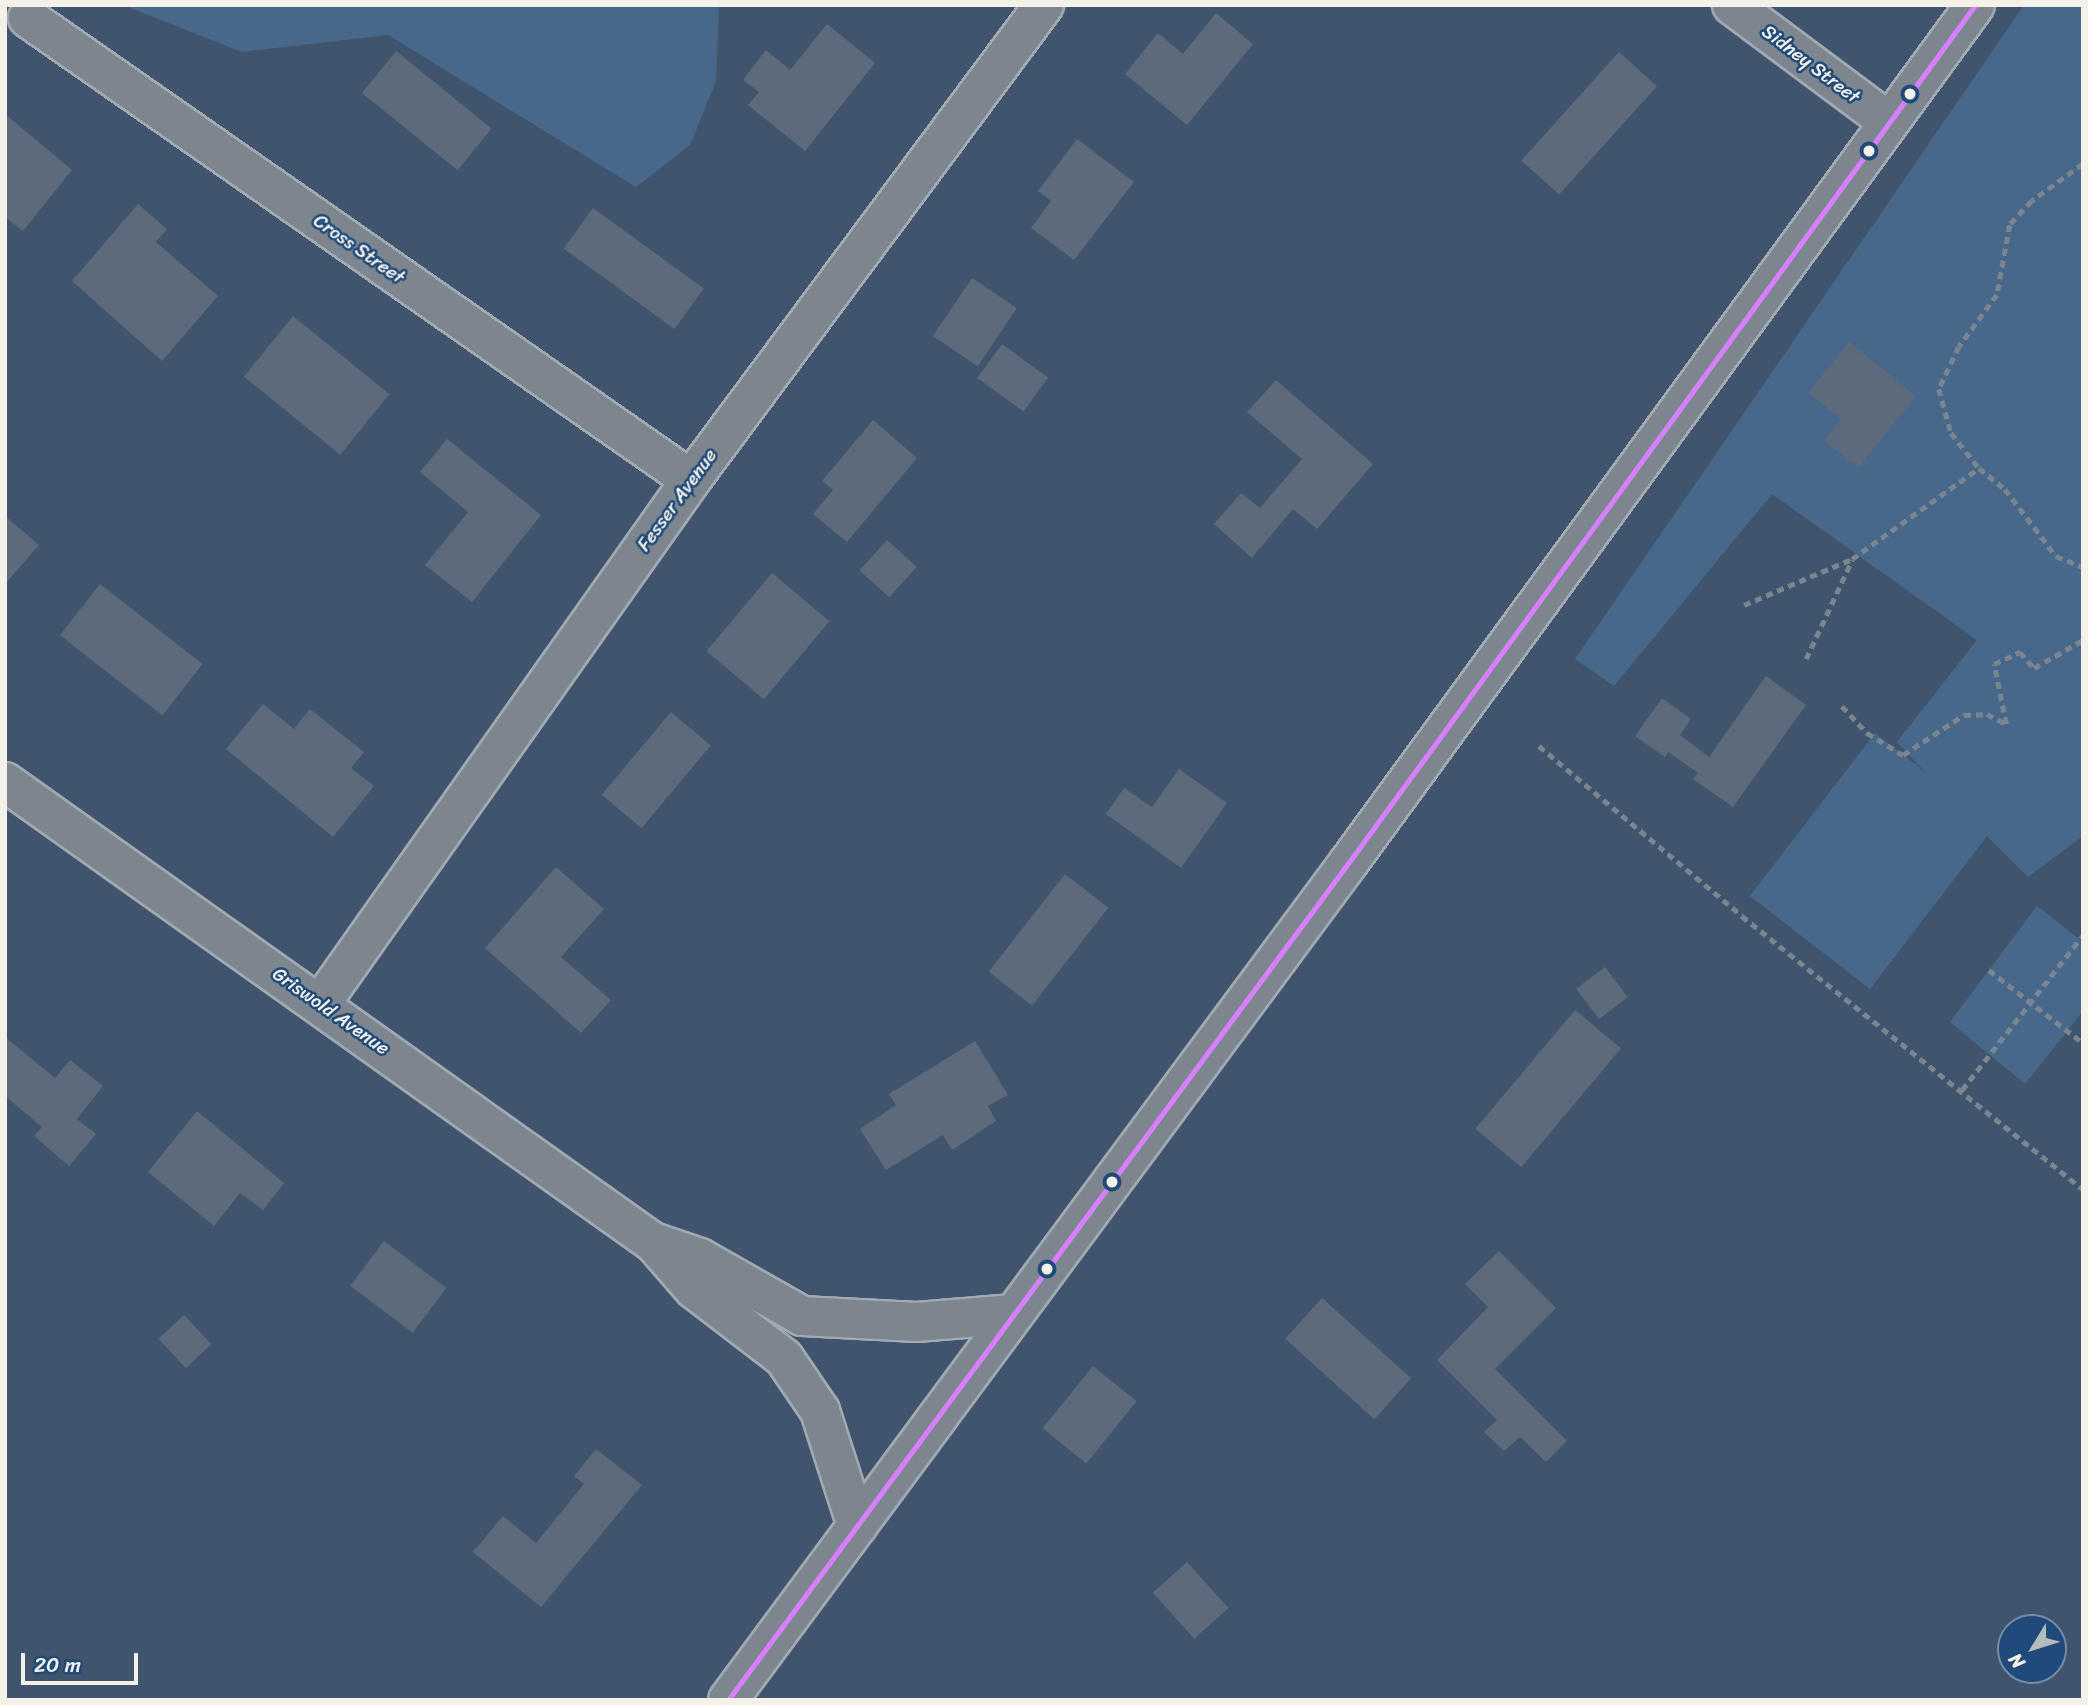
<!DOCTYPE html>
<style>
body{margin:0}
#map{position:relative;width:2088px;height:1705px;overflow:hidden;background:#40556d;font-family:Sriracha,sans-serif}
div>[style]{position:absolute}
.green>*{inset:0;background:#48688b}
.building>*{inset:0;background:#5c6a7b;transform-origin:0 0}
.path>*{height:4.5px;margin-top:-2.25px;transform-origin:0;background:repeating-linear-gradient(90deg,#7a8590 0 7px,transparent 0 12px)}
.roads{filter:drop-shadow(2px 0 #a1aab3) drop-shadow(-2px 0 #a1aab3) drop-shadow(0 2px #a1aab3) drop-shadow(0 -2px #a1aab3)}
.minor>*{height:38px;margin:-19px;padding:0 19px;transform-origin:19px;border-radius:19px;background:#7d868f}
.tertiary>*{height:38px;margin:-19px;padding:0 19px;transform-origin:19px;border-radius:19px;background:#7d868f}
.primary>*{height:38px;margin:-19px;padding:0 19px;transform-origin:19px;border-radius:19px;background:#7d868f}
.bus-1>*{height:5px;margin:-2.5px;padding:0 2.5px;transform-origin:2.5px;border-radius:2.5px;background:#d880ff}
.dots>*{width:19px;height:19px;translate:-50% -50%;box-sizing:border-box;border:4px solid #1f4a7a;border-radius:50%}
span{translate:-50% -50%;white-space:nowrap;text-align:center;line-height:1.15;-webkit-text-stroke:5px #1f4a7a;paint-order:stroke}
.street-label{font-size:19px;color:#f4f1e8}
.frame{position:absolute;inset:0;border:7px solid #f4f1e8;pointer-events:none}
.north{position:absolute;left:1997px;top:1614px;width:70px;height:70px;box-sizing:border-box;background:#1f4a7a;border:2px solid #748da6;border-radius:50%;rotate:232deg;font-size:19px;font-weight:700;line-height:28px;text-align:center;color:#f4f1e8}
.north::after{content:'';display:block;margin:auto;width:24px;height:32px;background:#b5babd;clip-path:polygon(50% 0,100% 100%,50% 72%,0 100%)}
.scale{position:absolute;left:21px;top:1653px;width:117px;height:32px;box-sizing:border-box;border:4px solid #f4f1e8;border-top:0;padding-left:9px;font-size:21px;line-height:24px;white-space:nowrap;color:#f4f1e8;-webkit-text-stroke:5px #1f4a7a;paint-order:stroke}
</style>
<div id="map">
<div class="green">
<i style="clip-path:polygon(123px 5px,719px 5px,716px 81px,690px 145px,636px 187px,388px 35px,242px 52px)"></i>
<i style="clip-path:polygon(2024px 5px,2083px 5px,2083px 836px,2028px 877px,1987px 836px,1870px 989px,1750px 896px,1875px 733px,1925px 772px,1897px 742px,1977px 640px,1772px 494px,1614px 686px,1575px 659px)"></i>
<i style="clip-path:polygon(2037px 906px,2083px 942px,2083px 1011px,2025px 1084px,1950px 1022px)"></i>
</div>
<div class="building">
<i style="clip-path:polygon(1216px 13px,1253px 44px,1187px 125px,1125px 74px,1158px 33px,1183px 54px)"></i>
<i style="clip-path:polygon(827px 24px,875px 63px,805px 151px,748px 105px,759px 92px,743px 80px,766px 50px,790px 70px)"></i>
<i style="left:396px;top:51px;width:123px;height:54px;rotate:39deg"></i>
<i style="left:1619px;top:52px;width:51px;height:146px;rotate:42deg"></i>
<i style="clip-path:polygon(5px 114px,72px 170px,23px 231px,5px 217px)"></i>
<i style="clip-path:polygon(1077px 139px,1134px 182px,1074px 260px,1031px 228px,1051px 201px,1038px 191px)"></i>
<i style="clip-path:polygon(138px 204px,167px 229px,156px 242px,218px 296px,162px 361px,72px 281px)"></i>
<i style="left:593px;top:208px;width:137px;height:50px;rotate:36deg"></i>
<i style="left:972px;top:278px;width:54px;height:70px;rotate:34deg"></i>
<i style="left:293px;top:316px;width:124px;height:78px;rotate:39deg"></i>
<i style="clip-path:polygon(1849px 342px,1916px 396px,1858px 468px,1824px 440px,1841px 419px,1808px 393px)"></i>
<i style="left:1002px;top:344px;width:57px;height:42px;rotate:36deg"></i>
<i style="clip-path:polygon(1276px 380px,1373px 464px,1317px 529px,1293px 509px,1252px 558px,1214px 524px,1241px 493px,1260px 508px,1302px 459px,1247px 412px)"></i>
<i style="clip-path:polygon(873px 420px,917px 458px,847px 542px,813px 514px,833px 490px,822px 481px)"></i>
<i style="clip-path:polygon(447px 439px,541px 515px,472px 602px,425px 565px,468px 512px,420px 472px)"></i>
<i style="clip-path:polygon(5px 516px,39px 545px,5px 584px)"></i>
<i style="left:887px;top:540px;width:40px;height:41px;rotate:42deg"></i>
<i style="left:772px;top:573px;width:75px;height:102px;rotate:40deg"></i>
<i style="left:100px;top:584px;width:130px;height:65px;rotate:38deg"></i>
<i style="clip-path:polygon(1766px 676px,1806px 705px,1733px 807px,1693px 779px,1698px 773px,1668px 752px,1665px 757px,1635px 736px,1662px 698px,1691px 719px,1680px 735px,1709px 757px)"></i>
<i style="clip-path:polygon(263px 704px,294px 729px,310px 709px,364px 752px,351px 768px,374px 786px,333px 837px,226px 749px)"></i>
<i style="left:671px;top:712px;width:52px;height:108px;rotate:40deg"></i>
<i style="clip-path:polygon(1179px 769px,1227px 803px,1181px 868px,1106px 814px,1124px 788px,1152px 807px)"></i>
<i style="clip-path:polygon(556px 867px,604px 909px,561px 957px,611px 1000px,581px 1033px,485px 948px)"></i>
<i style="left:1065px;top:874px;width:55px;height:124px;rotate:38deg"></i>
<i style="left:1605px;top:967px;width:38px;height:36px;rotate:53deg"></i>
<i style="left:1575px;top:1010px;width:60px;height:155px;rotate:40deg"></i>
<i style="clip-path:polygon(5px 1037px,55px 1078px,70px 1060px,103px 1086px,77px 1119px,96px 1134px,69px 1166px,34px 1136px,42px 1127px,5px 1096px)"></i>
<i style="clip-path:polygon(975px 1041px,1008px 1095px,988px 1106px,996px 1121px,952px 1150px,943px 1135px,886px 1170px,860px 1129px,896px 1105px,889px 1094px)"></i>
<i style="clip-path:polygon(197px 1111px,284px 1183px,263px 1210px,240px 1193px,214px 1226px,148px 1172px)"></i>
<i style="left:384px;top:1241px;width:78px;height:56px;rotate:37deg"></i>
<i style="clip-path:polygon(1499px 1251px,1556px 1308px,1495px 1369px,1567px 1441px,1546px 1462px,1520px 1437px,1504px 1451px,1484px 1432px,1497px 1420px,1437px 1360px,1488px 1307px,1465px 1284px)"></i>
<i style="left:1322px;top:1298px;width:120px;height:55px;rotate:42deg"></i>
<i style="left:184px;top:1315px;width:40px;height:35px;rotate:47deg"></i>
<i style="left:1093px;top:1366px;width:56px;height:80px;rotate:39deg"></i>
<i style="clip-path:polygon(596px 1449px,642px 1485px,541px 1607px,473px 1552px,503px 1516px,536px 1543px,584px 1484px,574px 1476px)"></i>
<i style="left:1187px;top:1562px;width:62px;height:46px;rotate:48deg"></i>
</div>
<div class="path">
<i style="left:2083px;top:164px;width:63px;rotate:144deg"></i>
<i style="left:2032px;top:201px;width:33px;rotate:133deg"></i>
<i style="left:2010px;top:225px;width:71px;rotate:100.5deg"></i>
<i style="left:1997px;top:295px;width:64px;rotate:126.2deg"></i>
<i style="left:1959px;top:347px;width:47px;rotate:115.5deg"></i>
<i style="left:1939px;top:389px;width:46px;rotate:74.7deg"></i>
<i style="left:1951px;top:433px;width:45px;rotate:51.3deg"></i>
<i style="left:1979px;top:468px;width:33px;rotate:39deg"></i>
<i style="left:2005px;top:489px;width:84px;rotate:52.7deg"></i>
<i style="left:2056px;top:556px;width:29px;rotate:22deg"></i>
<i style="left:1744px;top:605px;width:117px;rotate:-23.1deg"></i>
<i style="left:1852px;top:559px;width:156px;rotate:-35.6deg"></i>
<i style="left:1806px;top:659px;width:109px;rotate:-65.1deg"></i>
<i style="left:1842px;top:706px;width:37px;rotate:47deg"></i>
<i style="left:1867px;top:733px;width:42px;rotate:31.4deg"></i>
<i style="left:1903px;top:755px;width:73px;rotate:-33.3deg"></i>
<i style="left:1964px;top:715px;width:23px;rotate:-2deg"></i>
<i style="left:1987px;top:714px;width:21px;rotate:28deg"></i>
<i style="left:2006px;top:724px;width:61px;rotate:-101.3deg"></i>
<i style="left:1994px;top:664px;width:29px;rotate:-25deg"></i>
<i style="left:2020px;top:652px;width:21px;rotate:49deg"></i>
<i style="left:2034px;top:668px;width:56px;rotate:-29.7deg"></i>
<i style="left:1539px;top:746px;width:265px;rotate:39.9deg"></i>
<i style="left:1742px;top:916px;width:437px;rotate:38.7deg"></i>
<i style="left:1989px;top:970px;width:119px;rotate:37.8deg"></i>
<i style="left:1962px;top:1090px;width:197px;rotate:-52deg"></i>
</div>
<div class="roads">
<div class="minor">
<i style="left:1732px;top:5px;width:196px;rotate:36.7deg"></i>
<i style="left:28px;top:18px;width:808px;rotate:34.87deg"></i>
<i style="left:321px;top:1003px;width:641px;rotate:-54.72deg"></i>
<i style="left:691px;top:480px;width:592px;rotate:-53.38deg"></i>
</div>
<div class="tertiary">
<i style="left:5px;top:782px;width:796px;rotate:35.39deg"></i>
<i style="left:654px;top:1243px;width:61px;rotate:49deg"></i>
<i style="left:694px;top:1289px;width:113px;rotate:37.5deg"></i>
<i style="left:784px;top:1358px;width:64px;rotate:55.8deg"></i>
<i style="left:820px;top:1411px;width:121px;rotate:72.2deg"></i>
<i style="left:656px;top:1243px;width:46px;rotate:18.8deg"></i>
<i style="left:700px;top:1258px;width:117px;rotate:29.6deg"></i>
<i style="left:802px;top:1316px;width:115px;rotate:3deg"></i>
<i style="left:917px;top:1322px;width:96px;rotate:-4.8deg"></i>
</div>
<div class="primary">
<i style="left:728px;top:1700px;width:1043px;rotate:-53.46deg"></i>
<i style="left:1349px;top:862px;width:1061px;rotate:-53.85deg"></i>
</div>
</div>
<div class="bus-1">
<i style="left:728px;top:1700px;width:1043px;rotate:-53.46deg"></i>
<i style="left:1349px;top:862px;width:1061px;rotate:-53.85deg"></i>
</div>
<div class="dots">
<i style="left:1910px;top:94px;background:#f4f1e8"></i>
<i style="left:1869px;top:151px;background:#f4f1e8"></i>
<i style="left:1112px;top:1182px;background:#f4f1e8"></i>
<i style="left:1047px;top:1269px;background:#f4f1e8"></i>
</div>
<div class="street-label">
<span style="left:1811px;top:64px;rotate:37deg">Sidney Street</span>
<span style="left:359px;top:249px;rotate:35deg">Cross Street</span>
<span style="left:677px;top:500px;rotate:-54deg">Fesser Avenue</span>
<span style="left:331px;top:1011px;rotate:35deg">Griswold Avenue</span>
</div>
<div class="frame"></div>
<div class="north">N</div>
<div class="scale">20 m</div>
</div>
